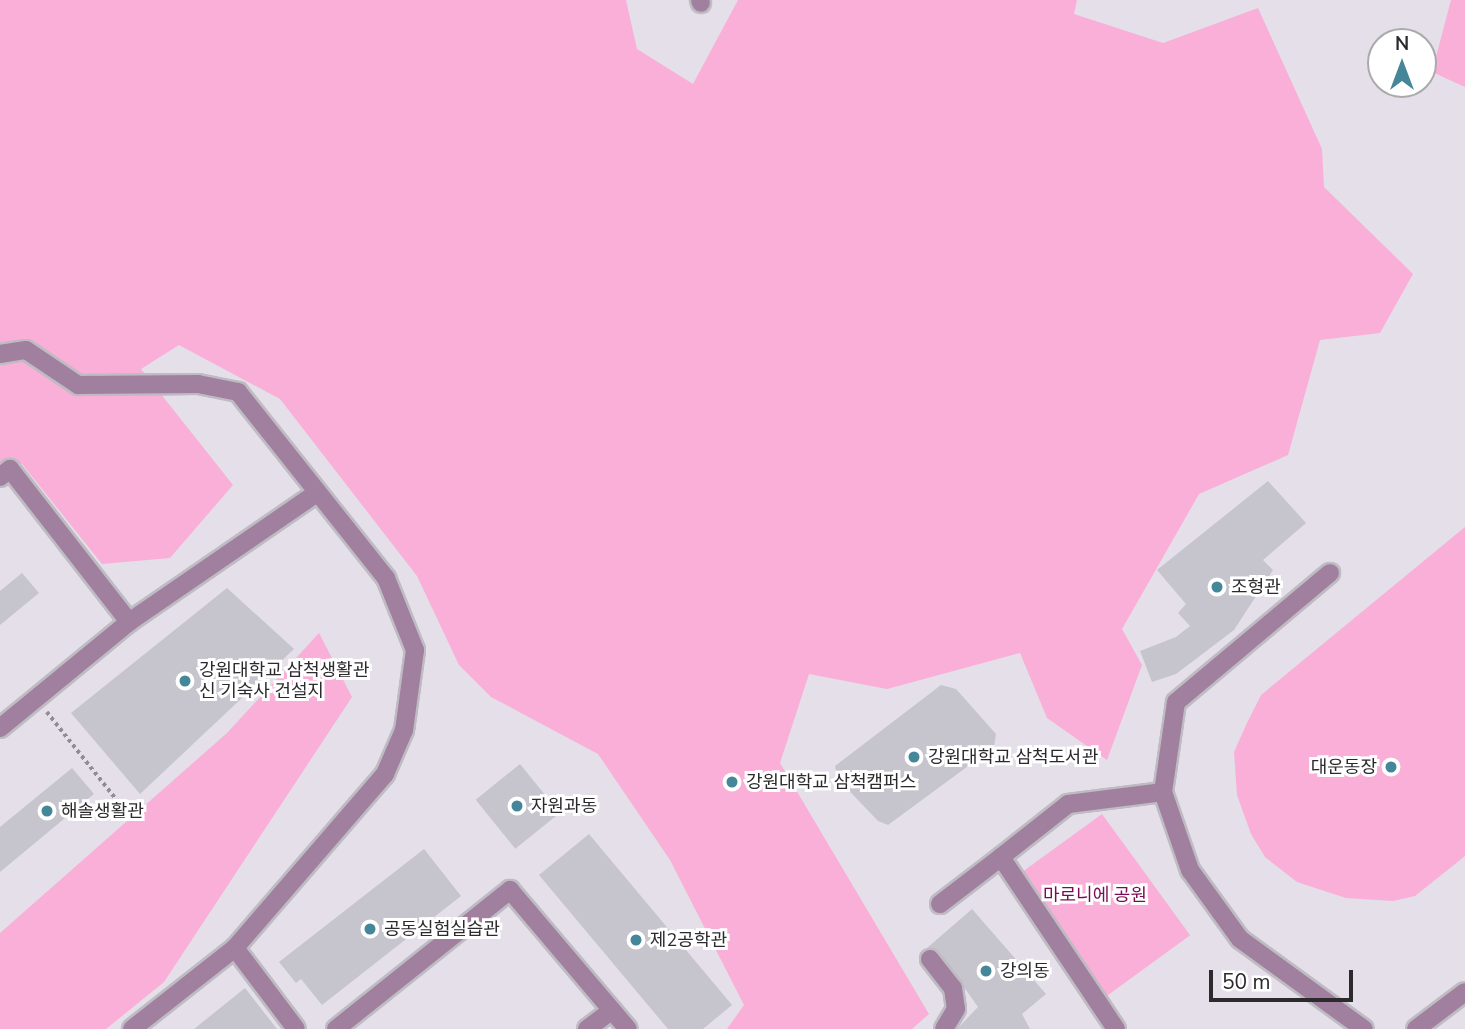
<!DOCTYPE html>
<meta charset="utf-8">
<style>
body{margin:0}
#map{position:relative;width:1465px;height:1029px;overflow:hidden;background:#e4dfe8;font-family:"Nunito Sans","Noto Sans KR",sans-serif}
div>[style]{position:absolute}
.green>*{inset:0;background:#f9afd8;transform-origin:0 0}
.building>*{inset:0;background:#c6c5ce;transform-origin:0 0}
.path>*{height:3.5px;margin-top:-1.75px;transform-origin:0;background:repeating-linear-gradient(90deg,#908c93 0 3.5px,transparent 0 7px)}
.roads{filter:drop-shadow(2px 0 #bfbbc3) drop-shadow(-2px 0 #bfbbc3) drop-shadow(0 2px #bfbbc3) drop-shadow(0 -2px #bfbbc3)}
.minor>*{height:18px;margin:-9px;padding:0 9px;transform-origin:9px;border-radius:9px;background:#a0809e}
.dots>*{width:19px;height:19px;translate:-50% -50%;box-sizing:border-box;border:4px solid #fff;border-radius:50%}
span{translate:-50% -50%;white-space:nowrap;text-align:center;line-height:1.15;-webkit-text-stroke:6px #fff;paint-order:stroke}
.poi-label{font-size:18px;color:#2c2a2d}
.left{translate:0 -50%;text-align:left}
.right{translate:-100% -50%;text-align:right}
.park-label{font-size:18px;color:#7a0b57}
.north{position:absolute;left:1367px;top:28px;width:70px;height:70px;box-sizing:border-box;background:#fff;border:2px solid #abaaab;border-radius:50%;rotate:0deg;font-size:19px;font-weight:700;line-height:28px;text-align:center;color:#2c2a2d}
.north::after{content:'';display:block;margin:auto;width:24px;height:32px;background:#458699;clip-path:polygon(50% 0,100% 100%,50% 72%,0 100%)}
.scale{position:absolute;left:1209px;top:970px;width:144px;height:32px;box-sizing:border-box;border:4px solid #2c2a2d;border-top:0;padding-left:9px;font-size:21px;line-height:24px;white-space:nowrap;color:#2c2a2d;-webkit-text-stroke:5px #fff;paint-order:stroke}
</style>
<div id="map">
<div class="green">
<i style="clip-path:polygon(0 0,626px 0,637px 49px,693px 84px,738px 0,1077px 0,1074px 14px,1163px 43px,1258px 8px,1322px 149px,1324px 187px,1413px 274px,1380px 333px,1320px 340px,1288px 455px,1199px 494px,1122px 629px,1142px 665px,1107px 760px,1047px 718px,1020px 653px,887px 689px,809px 674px,780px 763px,929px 1014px,912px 1029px,727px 1029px,744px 1005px,670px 860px,598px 754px,491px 697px,459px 665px,417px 576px,280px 399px,179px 345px,141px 369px,233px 485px,170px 558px,102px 564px,22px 464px,0 462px)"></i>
<i style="clip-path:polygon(1451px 0,1465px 0,1465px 87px,1432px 72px)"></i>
<i style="clip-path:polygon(1465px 527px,1465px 856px,1415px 896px,1393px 901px,1346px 898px,1297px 882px,1265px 857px,1251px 834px,1237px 795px,1234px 752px,1247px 723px,1261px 695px)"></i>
<i style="clip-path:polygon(319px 633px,352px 697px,164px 982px,106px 1029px,0 1029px,0 933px,227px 733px)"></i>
<i style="left:1102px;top:814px;width:150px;height:107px;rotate:54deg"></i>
</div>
<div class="building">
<i style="clip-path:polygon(1268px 481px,1306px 523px,1263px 560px,1273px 570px,1234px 630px,1176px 674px,1152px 682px,1140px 651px,1176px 637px,1190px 626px,1178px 613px,1186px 604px,1157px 570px)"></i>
<i style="clip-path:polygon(22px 573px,39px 593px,0 625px,0 591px)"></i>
<i style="clip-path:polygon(227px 588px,294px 649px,140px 794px,71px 713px)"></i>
<i style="clip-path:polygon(941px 685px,956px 689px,996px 734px,994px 747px,888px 825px,878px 821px,837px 778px,835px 766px)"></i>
<i style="left:520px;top:764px;width:63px;height:57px;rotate:51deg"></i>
<i style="clip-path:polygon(72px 768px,94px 794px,0 872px,0 827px)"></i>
<i style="clip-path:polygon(589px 834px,732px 1005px,703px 1029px,668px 1029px,539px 875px)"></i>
<i style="clip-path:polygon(424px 849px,461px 896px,322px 1005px,301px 979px,296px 983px,279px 962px)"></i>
<i style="clip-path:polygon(972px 909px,1046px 994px,1022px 1014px,1030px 1029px,957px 1029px,978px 1007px,939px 952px,927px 948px)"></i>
<i style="clip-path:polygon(245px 988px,277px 1029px,194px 1029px)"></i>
</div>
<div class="path">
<i style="left:47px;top:712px;width:124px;rotate:51.6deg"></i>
</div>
<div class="roads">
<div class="minor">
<i style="left:700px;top:0;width:3px;rotate:72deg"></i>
<i style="left:0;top:354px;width:26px;rotate:-9deg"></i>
<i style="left:26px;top:350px;width:63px;rotate:33.9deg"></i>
<i style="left:78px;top:385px;width:120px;rotate:-0.5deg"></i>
<i style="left:198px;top:384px;width:41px;rotate:11.3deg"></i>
<i style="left:238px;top:392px;width:238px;rotate:51.5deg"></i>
<i style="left:386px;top:578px;width:78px;rotate:68.1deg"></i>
<i style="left:415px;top:650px;width:81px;rotate:97.8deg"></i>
<i style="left:404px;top:730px;width:48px;rotate:113.4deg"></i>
<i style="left:385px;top:774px;width:230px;rotate:130.8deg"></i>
<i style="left:235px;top:948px;width:101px;rotate:53deg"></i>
<i style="left:0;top:477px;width:13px;rotate:-39deg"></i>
<i style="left:10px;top:469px;width:194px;rotate:52.1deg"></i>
<i style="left:1330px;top:573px;width:201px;rotate:140deg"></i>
<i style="left:1176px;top:702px;width:91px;rotate:98.2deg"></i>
<i style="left:1163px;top:792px;width:83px;rotate:70.9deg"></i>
<i style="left:1190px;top:870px;width:85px;rotate:54.1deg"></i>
<i style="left:1240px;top:939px;width:153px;rotate:36deg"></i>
<i style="left:0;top:728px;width:167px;rotate:-39.4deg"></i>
<i style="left:129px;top:622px;width:228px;rotate:-34.5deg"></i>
<i style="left:940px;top:904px;width:77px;rotate:-37.6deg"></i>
<i style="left:930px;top:959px;width:37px;rotate:52deg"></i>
<i style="left:953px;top:988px;width:21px;rotate:82deg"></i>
<i style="left:956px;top:1009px;width:23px;rotate:121deg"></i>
<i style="left:132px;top:1029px;width:131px;rotate:-38.2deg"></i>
<i style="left:336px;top:1029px;width:223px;rotate:-38.6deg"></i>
<i style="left:510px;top:890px;width:182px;rotate:49.7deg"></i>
<i style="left:587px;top:1029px;width:31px;rotate:-37deg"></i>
<i style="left:1116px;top:1029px;width:207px;rotate:-123.8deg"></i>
<i style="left:1001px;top:857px;width:85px;rotate:-38.3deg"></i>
<i style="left:1068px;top:804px;width:96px;rotate:-7.2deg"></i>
<i style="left:1416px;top:1029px;width:61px;rotate:-37.1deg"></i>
</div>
</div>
<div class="dots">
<i style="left:1217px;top:587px;background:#458699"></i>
<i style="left:185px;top:681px;background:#458699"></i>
<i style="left:914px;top:757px;background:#458699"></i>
<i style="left:1391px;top:767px;background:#458699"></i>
<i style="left:732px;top:782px;background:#458699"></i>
<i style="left:517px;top:806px;background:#458699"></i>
<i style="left:47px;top:811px;background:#458699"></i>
<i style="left:370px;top:929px;background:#458699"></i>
<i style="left:636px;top:940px;background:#458699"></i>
<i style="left:986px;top:971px;background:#458699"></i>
</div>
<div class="poi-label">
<span class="left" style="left:1231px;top:587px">조형관</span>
<span class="left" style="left:199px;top:681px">강원대학교 삼척생활관<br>신 기숙사 건설지</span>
<span class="left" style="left:928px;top:757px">강원대학교 삼척도서관</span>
<span class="right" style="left:1377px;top:767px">대운동장</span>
<span class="left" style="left:746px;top:782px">강원대학교 삼척캠퍼스</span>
<span class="left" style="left:531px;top:806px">자원과동</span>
<span class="left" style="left:61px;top:811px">해솔생활관</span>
<span class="left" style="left:384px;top:929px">공동실험실습관</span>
<span class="left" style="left:650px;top:940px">제2공학관</span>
<span class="left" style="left:1000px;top:971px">강의동</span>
</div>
<div class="park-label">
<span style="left:1095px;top:895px">마로니에 공원</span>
</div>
<div class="north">N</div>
<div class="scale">50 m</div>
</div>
